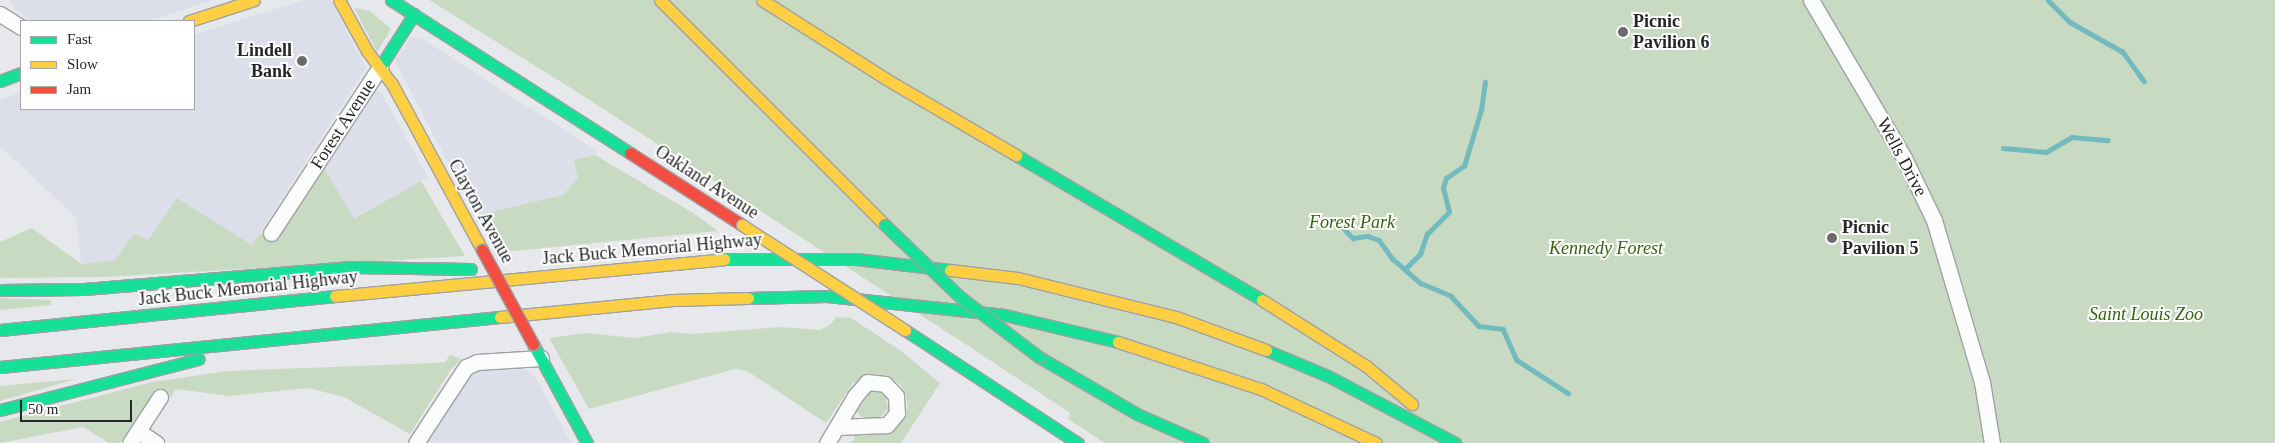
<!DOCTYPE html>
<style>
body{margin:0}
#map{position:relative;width:2275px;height:443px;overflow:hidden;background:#e7e8ec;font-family:Georgia,serif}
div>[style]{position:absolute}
.built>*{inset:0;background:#dcdee9}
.green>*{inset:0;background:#c8dac1}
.stream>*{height:4.5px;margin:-2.25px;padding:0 2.25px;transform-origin:2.25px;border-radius:2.25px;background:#73babe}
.roads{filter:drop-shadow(1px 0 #a0a1a4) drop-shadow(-1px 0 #a0a1a4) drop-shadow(0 1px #a0a1a4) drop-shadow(0 -1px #a0a1a4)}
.street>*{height:15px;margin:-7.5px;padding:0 7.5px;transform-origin:7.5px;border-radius:7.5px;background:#fbfcfc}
.fast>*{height:11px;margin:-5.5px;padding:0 5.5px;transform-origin:5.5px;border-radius:5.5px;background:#16e098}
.slow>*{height:11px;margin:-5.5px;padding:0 5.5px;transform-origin:5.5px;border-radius:5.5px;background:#ffcf43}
.jam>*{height:11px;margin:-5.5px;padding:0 5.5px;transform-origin:5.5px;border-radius:5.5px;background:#f24e42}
.bridges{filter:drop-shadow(1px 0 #a0a1a4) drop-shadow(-1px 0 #a0a1a4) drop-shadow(0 1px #a0a1a4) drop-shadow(0 -1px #a0a1a4)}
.fast-bridge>*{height:11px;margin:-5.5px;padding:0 5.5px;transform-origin:5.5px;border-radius:5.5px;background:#16e098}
.slow-bridge>*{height:11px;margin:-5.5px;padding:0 5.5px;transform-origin:5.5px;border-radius:5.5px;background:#ffcf43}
.jam-bridge>*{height:11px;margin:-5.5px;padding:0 5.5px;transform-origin:5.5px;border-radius:5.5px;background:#f24e42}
.dots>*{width:14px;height:14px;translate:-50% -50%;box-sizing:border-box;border:2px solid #fff;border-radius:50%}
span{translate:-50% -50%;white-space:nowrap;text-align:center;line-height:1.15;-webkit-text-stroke:4px #fff;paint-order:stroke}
.poi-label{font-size:18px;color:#262629;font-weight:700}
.left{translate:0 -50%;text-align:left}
.right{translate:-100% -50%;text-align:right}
.street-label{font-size:18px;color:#262629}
.park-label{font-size:18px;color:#346310;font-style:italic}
.legend{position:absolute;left:20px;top:20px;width:175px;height:90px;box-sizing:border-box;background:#fff;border:1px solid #a8a8a9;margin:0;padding:6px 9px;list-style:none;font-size:15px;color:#262629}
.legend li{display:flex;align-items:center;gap:10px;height:25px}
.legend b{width:25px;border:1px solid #a8a8a9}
.scale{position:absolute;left:20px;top:400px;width:112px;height:22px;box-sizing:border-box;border:2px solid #262629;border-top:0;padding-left:6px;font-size:15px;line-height:18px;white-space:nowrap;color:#262629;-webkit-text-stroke:4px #fff;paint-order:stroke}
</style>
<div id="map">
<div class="built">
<i style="clip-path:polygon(9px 0,213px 0,148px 21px,32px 21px,15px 10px)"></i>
<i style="clip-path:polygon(303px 0,331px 0,366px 68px,252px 245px,177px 198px,148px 241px,134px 234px,116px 260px,81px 264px,76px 217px,0 146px,0 100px,21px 92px,21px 109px,194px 109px,194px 35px)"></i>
<i style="clip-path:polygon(411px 37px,422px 39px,597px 151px,595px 155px,574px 160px,578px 178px,563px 195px,476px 216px,396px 63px,395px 59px)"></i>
<i style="clip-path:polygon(377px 90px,382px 94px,428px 177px,354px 220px,323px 166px,373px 91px)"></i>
<i style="clip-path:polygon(523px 368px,535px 377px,571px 443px,424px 443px,473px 372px)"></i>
</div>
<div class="green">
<i style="clip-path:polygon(429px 0,2275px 0,2275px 443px,1105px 443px,1068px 419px,1070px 413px,970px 347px,571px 88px)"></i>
<i style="clip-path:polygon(354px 8px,370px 11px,391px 29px,377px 52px)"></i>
<i style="clip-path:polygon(595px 155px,693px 213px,718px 231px,502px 252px,483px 214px,563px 195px,578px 178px,574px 160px)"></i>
<i style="clip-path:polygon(323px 166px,354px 219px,421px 181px,465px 256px,105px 277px,0 278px,0 242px,32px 228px,81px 264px,115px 260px,134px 234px,148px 240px,177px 198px,252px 245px,260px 233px,274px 242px)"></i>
<i style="clip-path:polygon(0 298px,51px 300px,51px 305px,0 310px)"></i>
<i style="clip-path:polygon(836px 317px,851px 318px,901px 351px,940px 383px,901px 443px,849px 443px,854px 440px,855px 433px,881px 435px,892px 430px,903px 418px,908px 405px,905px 394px,900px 384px,887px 376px,876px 374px,853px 383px,826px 423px,747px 371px,735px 369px,589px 409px,549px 338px,586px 333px,634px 338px,671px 332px,693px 334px,779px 327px,820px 330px,830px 325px)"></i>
<i style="clip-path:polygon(450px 355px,461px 359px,452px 368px,410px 434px,344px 397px,308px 388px,229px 396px,176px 389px,170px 398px,156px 390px,120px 443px,109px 443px,83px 427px,0 443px,0 422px,152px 382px,228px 371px,436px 363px,445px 362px)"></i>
<i style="clip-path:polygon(76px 379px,0 401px,0 386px)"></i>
<i style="clip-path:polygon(870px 392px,881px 392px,886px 396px,888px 409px,879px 418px,862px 417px,855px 411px)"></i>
</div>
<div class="stream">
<i style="left:2048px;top:0;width:31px;rotate:45deg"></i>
<i style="left:2070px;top:22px;width:61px;rotate:29.5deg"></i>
<i style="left:2123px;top:52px;width:36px;rotate:54deg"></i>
<i style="left:2003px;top:148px;width:43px;rotate:5.3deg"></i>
<i style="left:2046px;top:152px;width:30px;rotate:-30deg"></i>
<i style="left:2072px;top:137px;width:36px;rotate:5deg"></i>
<i style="left:1336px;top:220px;width:25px;rotate:47deg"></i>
<i style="left:1353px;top:238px;width:15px;rotate:-8deg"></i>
<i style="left:1368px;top:236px;width:12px;rotate:20deg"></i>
<i style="left:1379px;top:240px;width:24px;rotate:54deg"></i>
<i style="left:1393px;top:259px;width:37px;rotate:41deg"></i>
<i style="left:1421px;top:283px;width:33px;rotate:23deg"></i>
<i style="left:1451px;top:296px;width:41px;rotate:47deg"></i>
<i style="left:1479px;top:326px;width:24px;rotate:7deg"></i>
<i style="left:1503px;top:329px;width:34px;rotate:66deg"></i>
<i style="left:1517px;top:360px;width:61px;rotate:32.9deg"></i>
<i style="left:1406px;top:268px;width:20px;rotate:-45deg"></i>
<i style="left:1420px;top:254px;width:21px;rotate:-71deg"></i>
<i style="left:1427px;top:234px;width:31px;rotate:-45deg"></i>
<i style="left:1449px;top:212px;width:25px;rotate:-104deg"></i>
<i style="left:1443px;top:188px;width:10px;rotate:-73deg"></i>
<i style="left:1446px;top:178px;width:22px;rotate:-34deg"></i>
<i style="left:1464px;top:166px;width:59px;rotate:-73.1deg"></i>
<i style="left:1481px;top:110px;width:28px;rotate:-82deg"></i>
</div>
<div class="roads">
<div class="street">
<i style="left:1811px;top:0;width:183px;rotate:59.5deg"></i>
<i style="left:1904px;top:158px;width:69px;rotate:64.2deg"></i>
<i style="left:1934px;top:220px;width:169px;rotate:73.5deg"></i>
<i style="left:1982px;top:382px;width:62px;rotate:80.7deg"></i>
<i style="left:0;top:14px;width:25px;rotate:32deg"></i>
<i style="left:271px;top:233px;width:199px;rotate:-56.7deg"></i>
<i style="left:138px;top:431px;width:22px;rotate:34deg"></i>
<i style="left:130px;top:443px;width:55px;rotate:-56.9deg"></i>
<i style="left:416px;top:443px;width:91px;rotate:-56.7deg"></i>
<i style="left:466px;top:367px;width:12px;rotate:-24deg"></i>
<i style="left:477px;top:362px;width:64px;rotate:-3.6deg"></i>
<i style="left:827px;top:443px;width:55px;rotate:-59.2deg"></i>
<i style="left:855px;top:396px;width:18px;rotate:-49deg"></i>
<i style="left:867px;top:382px;width:18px;rotate:6deg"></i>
<i style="left:885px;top:384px;width:16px;rotate:47deg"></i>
<i style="left:896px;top:396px;width:17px;rotate:87deg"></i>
<i style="left:897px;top:413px;width:16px;rotate:130deg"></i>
<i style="left:887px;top:425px;width:50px;rotate:177.7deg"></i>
</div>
<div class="fast">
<i style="left:391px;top:0;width:284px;rotate:32.6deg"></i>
<i style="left:380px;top:67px;width:63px;rotate:-57.3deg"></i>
<i style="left:0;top:81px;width:22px;rotate:-21deg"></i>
<i style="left:1016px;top:155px;width:286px;rotate:30.5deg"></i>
<i style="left:724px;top:259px;width:132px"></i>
<i style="left:856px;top:259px;width:95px;rotate:6.7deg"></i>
<i style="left:0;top:290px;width:84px;rotate:-0.7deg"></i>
<i style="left:84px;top:289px;width:268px;rotate:-4.7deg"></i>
<i style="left:351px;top:267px;width:120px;rotate:1deg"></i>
<i style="left:748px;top:298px;width:79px;rotate:-1.5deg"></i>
<i style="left:827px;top:296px;width:179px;rotate:6.1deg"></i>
<i style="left:1005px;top:315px;width:116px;rotate:13.4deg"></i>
<i style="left:0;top:330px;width:337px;rotate:-5.8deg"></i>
<i style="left:905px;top:330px;width:207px;rotate:33.2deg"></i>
<i style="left:533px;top:344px;width:113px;rotate:61.4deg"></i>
<i style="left:1266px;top:350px;width:67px;rotate:22.8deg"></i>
<i style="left:1328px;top:376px;width:144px;rotate:27.8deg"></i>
<i style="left:1039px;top:357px;width:113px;rotate:30.2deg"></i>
<i style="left:1137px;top:414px;width:72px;rotate:23.7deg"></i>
<i style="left:0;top:367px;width:502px;rotate:-5.71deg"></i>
<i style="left:0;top:410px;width:205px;rotate:-14.4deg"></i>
</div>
<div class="slow">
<i style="left:339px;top:0;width:58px;rotate:61.2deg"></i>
<i style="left:367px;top:51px;width:41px;rotate:52.9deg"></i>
<i style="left:392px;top:84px;width:189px;rotate:61.5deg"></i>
<i style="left:660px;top:0;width:318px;rotate:45deg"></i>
<i style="left:762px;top:0;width:147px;rotate:32.5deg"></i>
<i style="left:886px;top:79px;width:151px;rotate:30.3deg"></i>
<i style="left:189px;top:21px;width:68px;rotate:-17.9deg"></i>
<i style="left:950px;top:270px;width:68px;rotate:6.7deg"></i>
<i style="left:1018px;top:278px;width:163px;rotate:13.9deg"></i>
<i style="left:1176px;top:317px;width:96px;rotate:20.1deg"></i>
<i style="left:335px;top:296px;width:391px;rotate:-5.4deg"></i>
<i style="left:1262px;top:300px;width:123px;rotate:32.4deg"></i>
<i style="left:1366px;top:366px;width:60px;rotate:39.6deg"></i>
<i style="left:500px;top:317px;width:174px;rotate:-5.6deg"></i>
<i style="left:673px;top:300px;width:75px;rotate:-1.5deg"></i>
<i style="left:1118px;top:342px;width:151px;rotate:18.2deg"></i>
<i style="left:1261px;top:389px;width:127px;rotate:25.2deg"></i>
</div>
<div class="jam">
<i style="left:630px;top:153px;width:133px;rotate:32.7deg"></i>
</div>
</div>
<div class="bridges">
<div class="fast-bridge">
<i style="left:885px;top:225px;width:104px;rotate:43.8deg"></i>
<i style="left:960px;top:297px;width:99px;rotate:37.2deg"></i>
</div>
<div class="slow-bridge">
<i style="left:742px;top:225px;width:194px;rotate:32.8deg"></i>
</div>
<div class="jam-bridge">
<i style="left:482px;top:250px;width:107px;rotate:61.5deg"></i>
</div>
</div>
<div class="dots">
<i style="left:1623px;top:32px;background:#6a6a6d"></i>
<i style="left:302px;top:61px;background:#6a6a6d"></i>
<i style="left:1832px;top:238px;background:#6a6a6d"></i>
</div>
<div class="poi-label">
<span class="left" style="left:1633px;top:32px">Picnic<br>Pavilion 6</span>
<span class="right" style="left:292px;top:61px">Lindell<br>Bank</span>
<span class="left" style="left:1842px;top:238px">Picnic<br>Pavilion 5</span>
</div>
<div class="street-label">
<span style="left:343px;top:124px;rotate:-57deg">Forest Avenue</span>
<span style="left:1902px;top:157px;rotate:62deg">Wells Drive</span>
<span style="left:707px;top:182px;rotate:33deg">Oakland Avenue</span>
<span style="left:481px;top:211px;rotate:61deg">Clayton Avenue</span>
<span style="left:652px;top:249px;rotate:-5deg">Jack Buck Memorial Highway</span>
<span style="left:248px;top:288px;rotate:-6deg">Jack Buck Memorial Highway</span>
</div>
<div class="park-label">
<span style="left:1352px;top:222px">Forest Park</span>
<span style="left:1606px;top:248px">Kennedy Forest</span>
<span style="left:2146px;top:314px">Saint Louis Zoo</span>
</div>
<ul class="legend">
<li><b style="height:6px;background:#16e098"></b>Fast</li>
<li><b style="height:6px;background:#ffcf43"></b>Slow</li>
<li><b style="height:6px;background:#f24e42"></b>Jam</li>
</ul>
<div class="scale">50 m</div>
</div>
